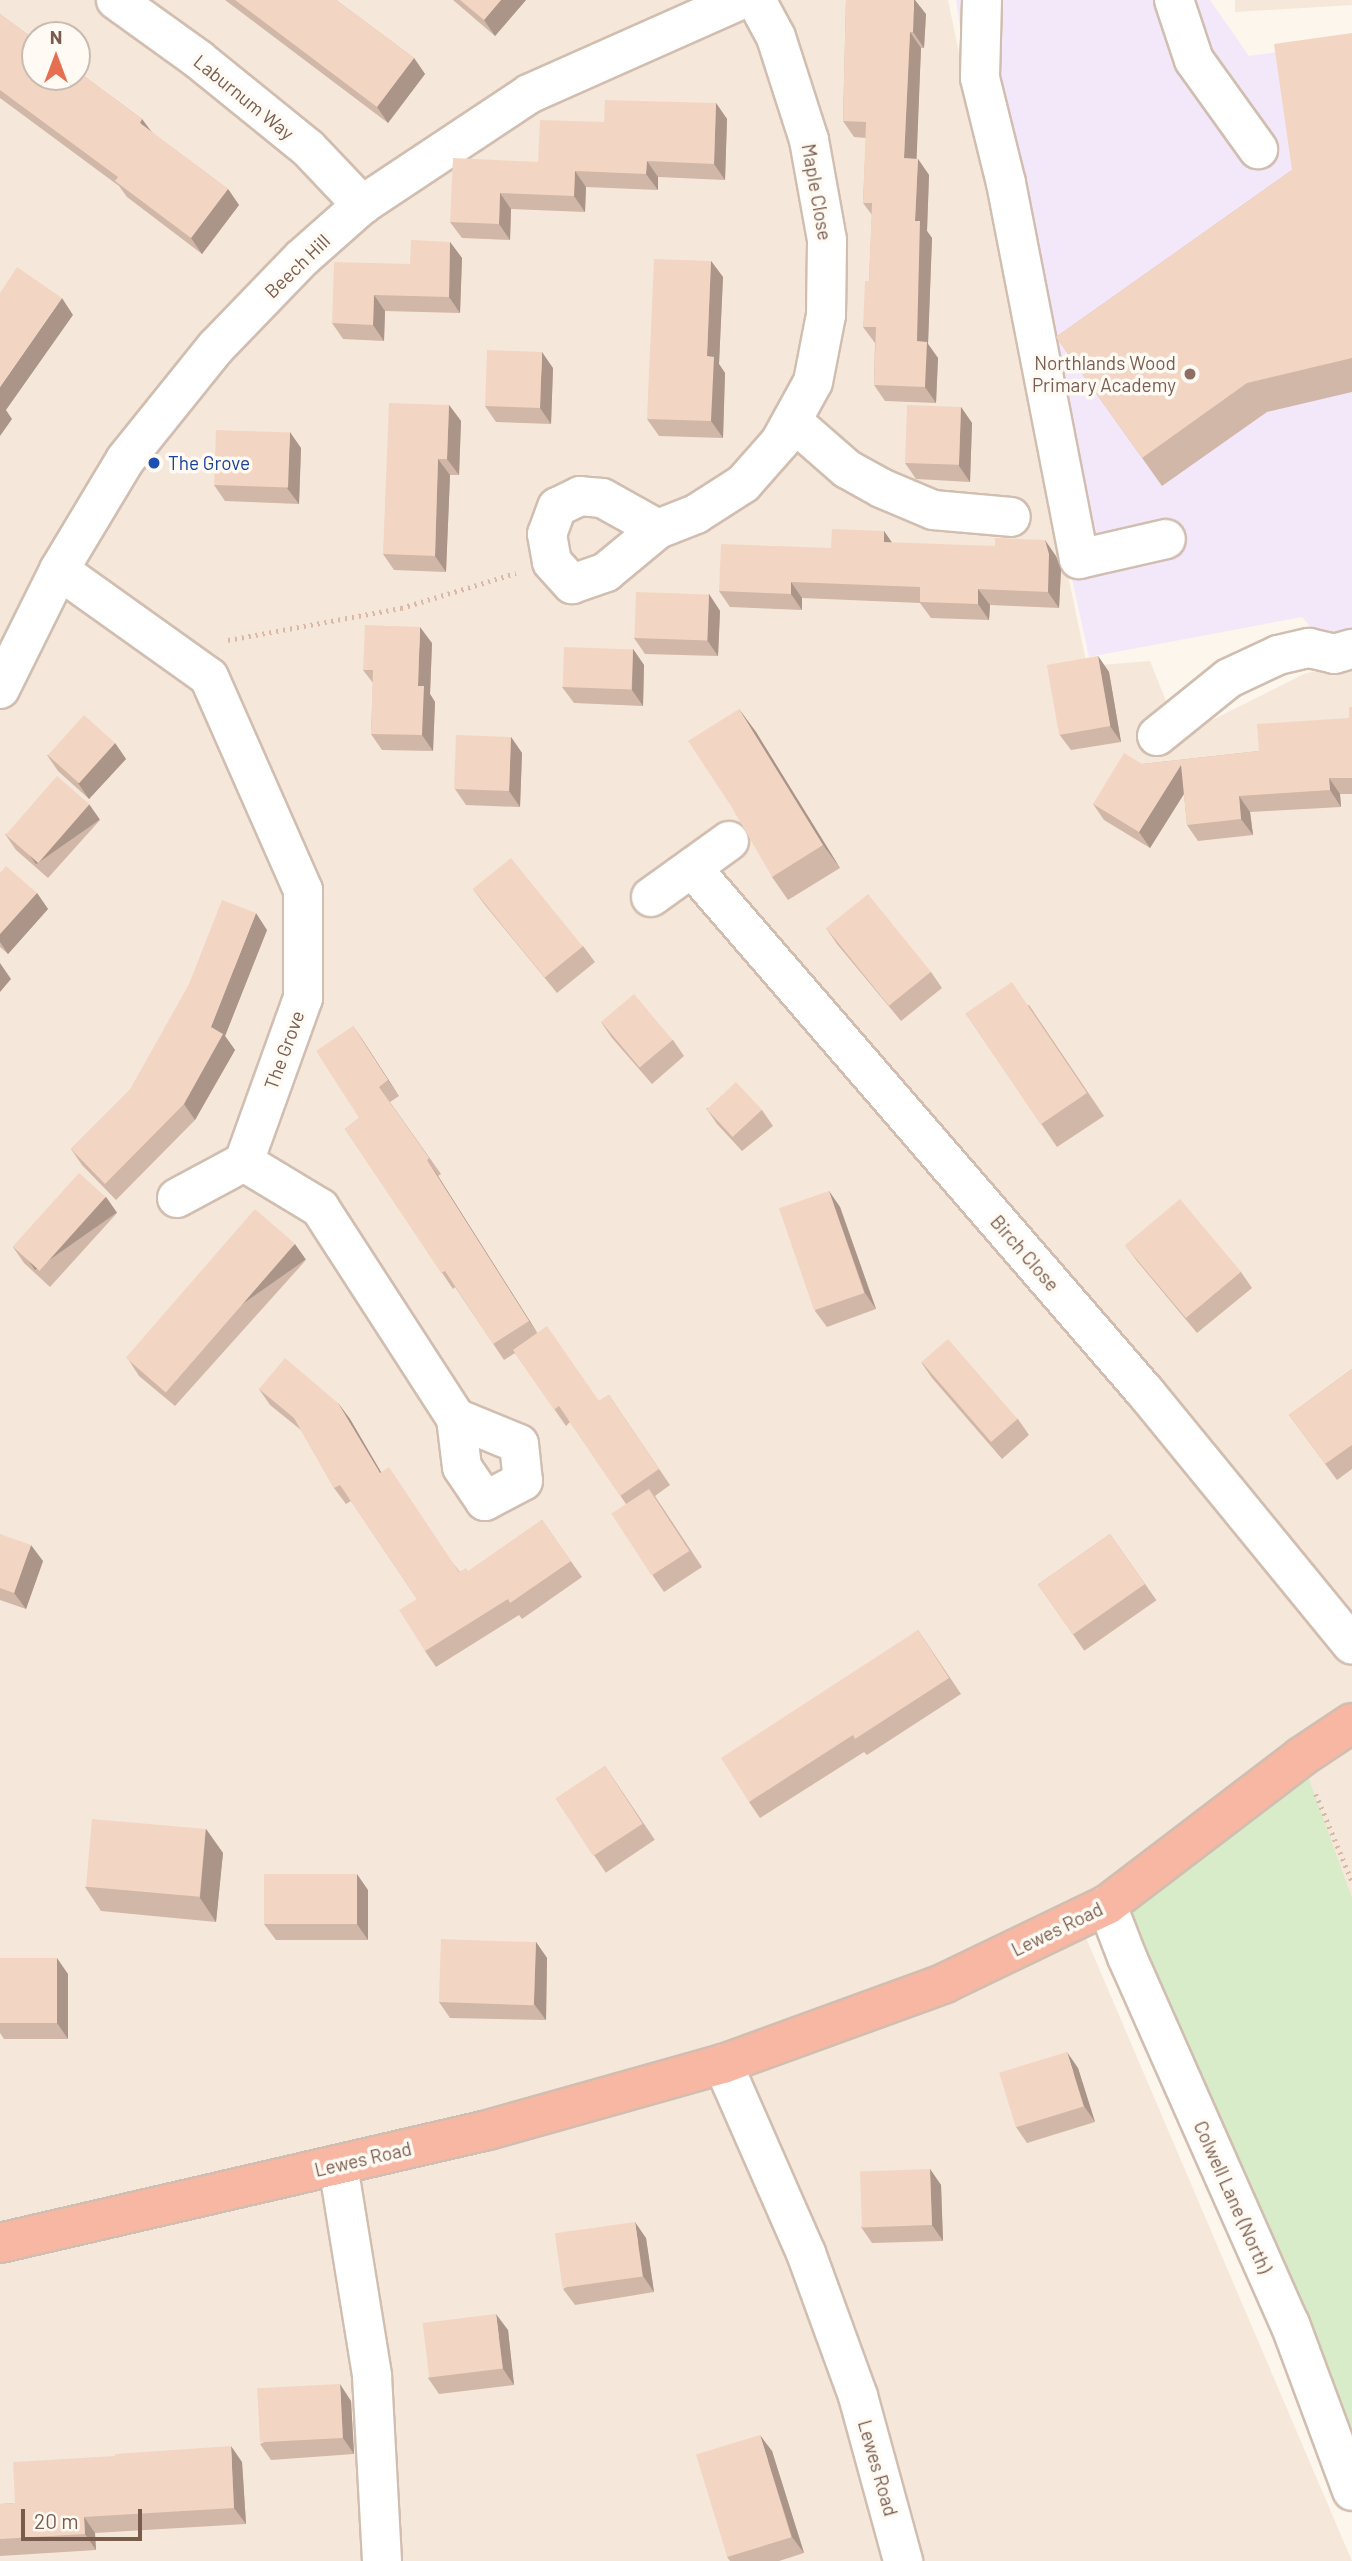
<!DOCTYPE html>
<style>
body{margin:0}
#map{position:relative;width:1352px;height:2561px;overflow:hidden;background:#fdf6ec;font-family:Barlow,sans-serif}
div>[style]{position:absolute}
.residential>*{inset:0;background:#f5e8da}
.education>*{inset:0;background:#f3e8fa}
.green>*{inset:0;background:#d8ecc9}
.path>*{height:4.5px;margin-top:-2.25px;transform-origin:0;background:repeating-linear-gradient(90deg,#d9b8a5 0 2px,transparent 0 7px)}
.roads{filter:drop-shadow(2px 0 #d1beb0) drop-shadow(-2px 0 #d1beb0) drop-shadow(0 2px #d1beb0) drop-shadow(0 -2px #d1beb0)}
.minor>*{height:38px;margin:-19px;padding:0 19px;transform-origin:19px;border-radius:19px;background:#fff}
.highway>*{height:38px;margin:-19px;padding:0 19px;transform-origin:19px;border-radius:19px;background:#f7b7a3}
.wall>*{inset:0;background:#d1b7a8;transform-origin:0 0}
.shaded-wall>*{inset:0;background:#aa9588;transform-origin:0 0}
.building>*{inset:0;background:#f3d5c3;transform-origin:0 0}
.dots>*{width:19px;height:19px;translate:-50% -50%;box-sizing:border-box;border:4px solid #fffaf3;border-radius:50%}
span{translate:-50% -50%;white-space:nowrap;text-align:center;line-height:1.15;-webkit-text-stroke:7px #fffaf3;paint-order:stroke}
.street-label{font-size:19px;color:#7a5c4d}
.education-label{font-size:19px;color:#785e54}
.right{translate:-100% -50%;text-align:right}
.transit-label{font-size:19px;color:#164399}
.left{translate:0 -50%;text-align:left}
.north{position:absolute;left:21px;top:21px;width:70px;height:70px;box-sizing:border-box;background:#fffaf3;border:2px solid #cabbb1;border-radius:50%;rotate:0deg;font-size:19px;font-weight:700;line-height:28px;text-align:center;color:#7a5c4d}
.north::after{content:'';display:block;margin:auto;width:24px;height:32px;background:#e76f51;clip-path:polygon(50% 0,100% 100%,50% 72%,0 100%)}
.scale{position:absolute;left:21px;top:2509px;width:121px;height:32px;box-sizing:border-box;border:4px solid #7a5c4d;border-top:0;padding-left:9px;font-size:21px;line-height:24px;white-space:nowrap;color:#7a5c4d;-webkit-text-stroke:5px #fffaf3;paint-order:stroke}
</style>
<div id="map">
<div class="residential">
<i style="clip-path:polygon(evenodd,0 0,948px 0,1087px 666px,1150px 661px,1180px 736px,1306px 673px,1352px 666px,1352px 1947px,1273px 1768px,1072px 1905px,1352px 2561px,0 2561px,0 0,35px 35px,77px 35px,77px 77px,35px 77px,35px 35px)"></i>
<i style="clip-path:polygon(1235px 0,1352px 0,1352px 5px,1235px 12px)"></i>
</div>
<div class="education">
<i style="clip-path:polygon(956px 0,1210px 0,1249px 56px,1352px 42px,1352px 649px,1334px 654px,1302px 617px,1089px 657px,975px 131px)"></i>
</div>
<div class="green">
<i style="clip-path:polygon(1301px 1757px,1352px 1898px,1352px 2493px,1107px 1905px)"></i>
</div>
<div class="path">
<i style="left:228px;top:640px;width:176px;rotate:-10.5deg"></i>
<i style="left:401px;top:608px;width:120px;rotate:-16.9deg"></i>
<i style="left:1316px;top:1794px;width:94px;rotate:67.5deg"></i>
</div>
<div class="roads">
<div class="minor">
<i style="left:116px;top:0;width:101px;rotate:35.7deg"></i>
<i style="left:198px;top:59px;width:141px;rotate:39deg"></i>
<i style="left:308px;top:148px;width:79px;rotate:46.5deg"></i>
<i style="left:982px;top:0;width:78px;rotate:91.5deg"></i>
<i style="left:980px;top:78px;width:108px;rotate:76.1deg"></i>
<i style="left:1006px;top:183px;width:383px;rotate:79deg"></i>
<i style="left:1079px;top:559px;width:89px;rotate:-12.9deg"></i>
<i style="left:1174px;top:0;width:63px;rotate:71.6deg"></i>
<i style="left:1194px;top:60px;width:110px;rotate:54.3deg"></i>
<i style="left:792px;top:421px;width:73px;rotate:41.1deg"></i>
<i style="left:847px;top:469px;width:39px;rotate:29deg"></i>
<i style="left:881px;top:488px;width:56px;rotate:22.9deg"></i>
<i style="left:933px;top:510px;width:78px;rotate:5.1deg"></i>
<i style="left:658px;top:529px;width:64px;rotate:-151deg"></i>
<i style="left:602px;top:498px;width:22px;rotate:-175deg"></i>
<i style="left:580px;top:496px;width:25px;rotate:154deg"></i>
<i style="left:557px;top:507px;width:29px;rotate:110deg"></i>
<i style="left:547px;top:534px;width:28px;rotate:80deg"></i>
<i style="left:552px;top:562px;width:30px;rotate:48deg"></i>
<i style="left:572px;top:584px;width:36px;rotate:-19deg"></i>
<i style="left:606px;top:572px;width:67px;rotate:-39.6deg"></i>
<i style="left:658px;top:529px;width:41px;rotate:-21.5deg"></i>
<i style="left:696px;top:514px;width:56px;rotate:-32.6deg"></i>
<i style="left:743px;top:484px;width:56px;rotate:-48.6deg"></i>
<i style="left:780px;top:442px;width:68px;rotate:-61.2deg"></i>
<i style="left:813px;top:382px;width:68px;rotate:-79deg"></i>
<i style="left:826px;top:315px;width:75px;rotate:-89.2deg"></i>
<i style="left:827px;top:240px;width:102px;rotate:-100.2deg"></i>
<i style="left:809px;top:140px;width:108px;rotate:-107.8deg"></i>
<i style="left:776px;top:37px;width:42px;rotate:-118.4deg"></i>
<i style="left:59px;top:570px;width:184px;rotate:35.5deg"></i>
<i style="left:209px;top:677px;width:233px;rotate:66.2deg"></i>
<i style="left:303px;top:890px;width:108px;rotate:90deg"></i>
<i style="left:303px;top:998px;width:174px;rotate:109.8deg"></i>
<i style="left:244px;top:1162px;width:89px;rotate:31.2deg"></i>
<i style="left:320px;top:1208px;width:250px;rotate:57.1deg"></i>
<i style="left:456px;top:1418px;width:68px;rotate:22.4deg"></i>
<i style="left:519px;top:1444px;width:37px;rotate:84deg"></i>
<i style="left:523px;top:1481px;width:43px;rotate:152.2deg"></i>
<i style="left:485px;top:1501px;width:41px;rotate:-124.1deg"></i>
<i style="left:462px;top:1467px;width:49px;rotate:-97deg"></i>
<i style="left:0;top:689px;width:133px;rotate:-63.6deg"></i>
<i style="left:59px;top:570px;width:128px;rotate:-59deg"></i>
<i style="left:125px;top:460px;width:145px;rotate:-51.2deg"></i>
<i style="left:216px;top:347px;width:124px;rotate:-46deg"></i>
<i style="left:302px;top:258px;width:80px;rotate:-41.5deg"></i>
<i style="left:362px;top:205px;width:201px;rotate:-33.6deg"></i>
<i style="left:529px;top:94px;width:231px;rotate:-24deg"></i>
<i style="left:1157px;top:736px;width:92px;rotate:-38.9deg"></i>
<i style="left:1229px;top:678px;width:54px;rotate:-25.1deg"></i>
<i style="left:1278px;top:655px;width:32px;rotate:-13deg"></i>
<i style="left:1309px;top:648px;width:26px;rotate:13deg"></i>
<i style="left:1334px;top:654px;width:19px;rotate:-16deg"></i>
<i style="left:692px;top:868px;width:694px;rotate:49.15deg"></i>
<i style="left:1146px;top:1393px;width:325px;rotate:50.7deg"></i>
<i style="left:651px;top:897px;width:96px;rotate:-35.7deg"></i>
<i style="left:177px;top:1198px;width:76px;rotate:-28.2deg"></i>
<i style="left:1107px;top:1905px;width:56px;rotate:69deg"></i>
<i style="left:1127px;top:1957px;width:402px;rotate:66.1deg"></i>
<i style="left:1290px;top:2324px;width:178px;rotate:69.6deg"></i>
<i style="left:723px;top:2064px;width:206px;rotate:66.3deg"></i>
<i style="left:806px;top:2253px;width:152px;rotate:70deg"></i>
<i style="left:858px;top:2396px;width:171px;rotate:74.7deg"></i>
<i style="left:338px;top:2165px;width:214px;rotate:80.8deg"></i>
<i style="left:372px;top:2376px;width:185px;rotate:86.9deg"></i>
</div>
<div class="highway">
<i style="left:0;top:2243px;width:501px;rotate:-13.04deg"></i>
<i style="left:488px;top:2130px;width:244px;rotate:-15.7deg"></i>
<i style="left:723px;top:2064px;width:236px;rotate:-20deg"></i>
<i style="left:945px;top:1983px;width:180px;rotate:-25.7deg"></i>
<i style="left:1107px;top:1905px;width:244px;rotate:-37.3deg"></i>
<i style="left:1301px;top:1757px;width:61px;rotate:-33.7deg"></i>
</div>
</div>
<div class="wall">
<i style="clip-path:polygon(225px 0,336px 0,414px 58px,425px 74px,388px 123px)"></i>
<i style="clip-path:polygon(453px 0,526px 0,495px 36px)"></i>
<i style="clip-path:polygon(846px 0,926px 14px,924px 48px,921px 48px,916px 159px,918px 159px,929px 175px,927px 231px,932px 238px,928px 344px,938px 358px,936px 403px,885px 401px,874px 385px,875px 343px,863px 327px,869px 281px,872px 215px,863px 203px,866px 138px,854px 137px,843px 121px)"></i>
<i style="clip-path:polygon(0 14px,142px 119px,150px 131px,228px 189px,239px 205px,202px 254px,127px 197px,119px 186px,0 98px)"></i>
<i style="clip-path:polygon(1352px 33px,1352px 392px,1267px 412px,1162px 486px,1056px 337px,1292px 170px)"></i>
<i style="clip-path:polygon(716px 103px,727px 119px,725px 180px,658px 177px,658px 190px,586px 187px,585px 212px,511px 209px,510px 240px,462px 238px,450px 222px,538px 162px,604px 122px)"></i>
<i style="clip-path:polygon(450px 242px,462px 258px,460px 313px,385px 311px,384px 341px,343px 339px,332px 323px,410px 264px)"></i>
<i style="clip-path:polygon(711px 261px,723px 277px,719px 364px,725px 373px,723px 438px,659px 436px,647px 419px)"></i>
<i style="clip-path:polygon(553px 368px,551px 424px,496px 422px,485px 406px)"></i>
<i style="clip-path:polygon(449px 405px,461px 421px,459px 475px,450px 475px,446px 572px,394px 570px,383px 554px)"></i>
<i style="clip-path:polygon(961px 407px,972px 423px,970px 482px,916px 479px,905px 463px)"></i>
<i style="clip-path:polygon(301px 448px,299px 504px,225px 501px,214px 485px)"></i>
<i style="clip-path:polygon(884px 531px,892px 543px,1056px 556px,1061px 570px,1059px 608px,990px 605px,989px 620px,931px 618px,920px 603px,802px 598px,802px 610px,730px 607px,719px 591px,831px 548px)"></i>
<i style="clip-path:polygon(709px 594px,720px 611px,718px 656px,645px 654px,634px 638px)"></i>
<i style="clip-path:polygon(432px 643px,430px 694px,435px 702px,433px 751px,382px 750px,371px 734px,373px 683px,363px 670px)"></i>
<i style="clip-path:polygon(633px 649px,644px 665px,643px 706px,574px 703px,562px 687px)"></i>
<i style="clip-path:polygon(1098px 656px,1109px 672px,1121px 742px,1071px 750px,1059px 734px)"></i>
<i style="clip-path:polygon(1352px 707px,1352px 794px,1340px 794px,1341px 807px,1250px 812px,1253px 835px,1198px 841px,1187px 825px,1184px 794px,1150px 848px,1104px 820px,1093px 804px,1142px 764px,1259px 751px,1349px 718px)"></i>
<i style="clip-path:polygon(739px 709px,756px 732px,840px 868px,788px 900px,772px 877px)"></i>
<i style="clip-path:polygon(511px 737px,522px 753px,520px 807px,466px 805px,455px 789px)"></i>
<i style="clip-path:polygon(115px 743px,126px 759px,89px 799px,58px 771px,47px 755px)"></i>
<i style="clip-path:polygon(100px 820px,48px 878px,16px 850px,5px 834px)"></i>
<i style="clip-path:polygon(0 873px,37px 893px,48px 909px,8px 954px,0 947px)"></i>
<i style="clip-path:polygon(473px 889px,583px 946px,595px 962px,557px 993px,485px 905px)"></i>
<i style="clip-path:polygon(826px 928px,931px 972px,942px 988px,901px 1021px,837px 944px)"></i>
<i style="clip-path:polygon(267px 930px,225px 1036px,235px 1050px,195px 1120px,116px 1200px,82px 1165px,71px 1149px,129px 1091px)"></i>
<i style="clip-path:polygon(1029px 1005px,1104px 1116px,1057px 1147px,966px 1014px)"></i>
<i style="clip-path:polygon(601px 1022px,673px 1040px,684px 1056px,652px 1084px,612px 1038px)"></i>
<i style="clip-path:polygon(353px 1026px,399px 1096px,390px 1102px,441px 1174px,438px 1176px,537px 1333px,599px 1401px,609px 1395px,670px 1485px,655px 1496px,702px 1567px,664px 1592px,653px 1576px,626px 1504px,570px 1422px,566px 1426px,515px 1353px,504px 1360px,455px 1287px,453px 1289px,345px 1129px,359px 1118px)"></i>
<i style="clip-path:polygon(706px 1108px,762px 1110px,773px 1126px,742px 1151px,717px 1124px)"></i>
<i style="clip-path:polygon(829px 1191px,840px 1207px,876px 1309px,827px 1327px,815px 1311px)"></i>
<i style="clip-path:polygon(106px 1197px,117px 1213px,50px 1287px,24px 1263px,13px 1247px)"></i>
<i style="clip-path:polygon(1125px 1245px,1241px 1272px,1252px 1288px,1197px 1333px,1137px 1261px)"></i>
<i style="clip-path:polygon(306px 1260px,175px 1406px,139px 1376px,128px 1359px)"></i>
<i style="clip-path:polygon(921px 1362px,1018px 1419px,1029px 1435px,1002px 1459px,932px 1378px)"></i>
<i style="clip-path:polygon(1352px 1369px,1352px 1469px,1337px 1480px,1289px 1415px)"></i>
<i style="clip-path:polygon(259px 1389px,338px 1403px,350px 1419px,381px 1473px,460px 1572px,469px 1571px,542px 1520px,582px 1577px,522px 1619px,519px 1615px,436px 1667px,425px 1651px,417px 1599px,351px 1501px,346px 1504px,334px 1488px,301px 1430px,270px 1405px)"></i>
<i style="clip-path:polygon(0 1534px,43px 1561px,26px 1609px,0 1600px)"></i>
<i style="left:1110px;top:1534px;width:81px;height:88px;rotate:55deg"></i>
<i style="clip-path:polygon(918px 1630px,961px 1694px,867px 1755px,864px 1752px,760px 1818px,749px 1802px)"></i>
<i style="left:605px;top:1766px;width:89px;height:59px;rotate:56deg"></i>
<i style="clip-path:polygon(206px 1829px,223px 1853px,216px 1922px,101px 1911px,85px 1887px)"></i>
<i style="clip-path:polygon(368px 1890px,368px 1940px,276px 1940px,264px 1924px)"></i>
<i style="clip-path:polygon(536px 1942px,547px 1958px,546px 2020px,450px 2018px,439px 2002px)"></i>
<i style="clip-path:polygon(0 1958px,68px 1974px,68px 2039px,4px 2039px,0 2033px)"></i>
<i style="clip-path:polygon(1078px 2068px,1095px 2122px,1027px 2143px,1016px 2127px)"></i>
<i style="clip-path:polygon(930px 2169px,941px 2185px,943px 2241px,872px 2243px,861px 2227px)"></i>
<i style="clip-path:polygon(646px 2238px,654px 2292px,575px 2305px,563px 2289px)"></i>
<i style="clip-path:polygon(508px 2330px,514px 2385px,439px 2394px,428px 2378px)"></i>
<i style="clip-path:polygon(351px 2401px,354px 2454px,271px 2460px,260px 2444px)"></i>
<i style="clip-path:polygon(772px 2451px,804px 2553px,779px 2561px,730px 2561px,727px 2557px)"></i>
<i style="clip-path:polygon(242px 2462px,246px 2524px,95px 2533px,96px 2550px,0 2556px,0 2504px,15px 2503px)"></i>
</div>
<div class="shaded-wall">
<i style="clip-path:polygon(501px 0,526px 0,495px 36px,484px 20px)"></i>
<i style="clip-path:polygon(914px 0,915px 0,926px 14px,924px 48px,913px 32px)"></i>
<i style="clip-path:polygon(910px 32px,921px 48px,916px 174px,904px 158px)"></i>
<i style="clip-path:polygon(414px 58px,425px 74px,388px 123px,377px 107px)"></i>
<i style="clip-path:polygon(716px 103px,727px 119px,725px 180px,714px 164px)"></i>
<i style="clip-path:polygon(142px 119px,154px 135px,140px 123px)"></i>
<i style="clip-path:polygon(918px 159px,929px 175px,927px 231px,932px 238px,928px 344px,938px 358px,936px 403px,925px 387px,917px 341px,915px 221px)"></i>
<i style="clip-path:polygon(647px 161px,658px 177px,658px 190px,646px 174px)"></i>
<i style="clip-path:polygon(575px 171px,586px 187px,585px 212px,574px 196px)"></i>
<i style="clip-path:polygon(228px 189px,239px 205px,202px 254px,191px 238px)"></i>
<i style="clip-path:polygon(500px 193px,511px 209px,510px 240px,499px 224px)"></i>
<i style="clip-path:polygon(450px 242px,462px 258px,460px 313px,449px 297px)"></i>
<i style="clip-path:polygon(711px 261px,723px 277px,719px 364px,725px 373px,723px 438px,711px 421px,707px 356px)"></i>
<i style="clip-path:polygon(374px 295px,385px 311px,384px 341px,373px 325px)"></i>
<i style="clip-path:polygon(62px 298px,73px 315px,6px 410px,12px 419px,0 436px,0 387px)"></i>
<i style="clip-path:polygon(542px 352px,553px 368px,551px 424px,540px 408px)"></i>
<i style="clip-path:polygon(449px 405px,461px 421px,459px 475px,447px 459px)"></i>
<i style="clip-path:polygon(961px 407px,972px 423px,970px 482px,959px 466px)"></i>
<i style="clip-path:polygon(290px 432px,301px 448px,299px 504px,287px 488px)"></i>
<i style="clip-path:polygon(438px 459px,450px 475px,446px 572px,435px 556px)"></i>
<i style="clip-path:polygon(884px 531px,895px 547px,884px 542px)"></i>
<i style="clip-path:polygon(1045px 540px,1056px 556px,1061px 570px,1059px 608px,1048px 592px)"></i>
<i style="clip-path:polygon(791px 582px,802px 598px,802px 610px,791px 594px)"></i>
<i style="clip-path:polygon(978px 589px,990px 605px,989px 620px,978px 604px)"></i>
<i style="clip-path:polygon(709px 594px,720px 611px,718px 656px,707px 640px)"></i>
<i style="clip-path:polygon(420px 627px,432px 643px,430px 694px,435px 702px,433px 751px,422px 735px,418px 686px)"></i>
<i style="clip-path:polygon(633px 649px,644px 665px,643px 706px,632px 690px)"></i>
<i style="clip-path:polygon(1098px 656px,1109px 672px,1121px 742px,1110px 726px)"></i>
<i style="clip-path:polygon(739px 709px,756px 732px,840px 868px,823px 845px)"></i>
<i style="clip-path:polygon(511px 737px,522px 753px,520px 807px,509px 791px)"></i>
<i style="clip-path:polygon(115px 743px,126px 759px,89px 799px,78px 783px)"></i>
<i style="clip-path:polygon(1181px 765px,1192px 781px,1150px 848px,1139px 832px)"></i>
<i style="clip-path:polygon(1329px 778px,1340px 794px,1341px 807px,1330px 790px)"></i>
<i style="clip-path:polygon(1239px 796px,1250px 812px,1253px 835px,1241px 819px)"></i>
<i style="left:89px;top:804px;width:19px;height:78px;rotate:55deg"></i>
<i style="clip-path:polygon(37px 893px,48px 909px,8px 954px,0 942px,0 934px)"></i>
<i style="clip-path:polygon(256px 913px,267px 930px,225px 1036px,235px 1050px,195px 1120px,184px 1104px,211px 1027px)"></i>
<i style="clip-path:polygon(0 963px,11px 979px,0 992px)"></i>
<i style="clip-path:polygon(353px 1026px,364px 1042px,399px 1096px,388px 1080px)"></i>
<i style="clip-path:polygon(427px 1160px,438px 1176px,540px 1337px,529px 1321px)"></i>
<i style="clip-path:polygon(829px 1191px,840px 1207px,876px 1309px,865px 1293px)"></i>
<i style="left:106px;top:1197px;width:19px;height:100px;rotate:55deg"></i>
<i style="left:295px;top:1244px;width:19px;height:196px;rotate:55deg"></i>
<i style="clip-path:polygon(338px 1403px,350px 1419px,391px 1489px,380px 1473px)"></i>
<i style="clip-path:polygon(31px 1545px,43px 1561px,26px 1609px,14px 1593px)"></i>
<i style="clip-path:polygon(206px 1829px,223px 1853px,216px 1922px,200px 1898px)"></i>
<i style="clip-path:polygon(357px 1874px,368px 1890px,368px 1940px,357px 1924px)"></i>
<i style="clip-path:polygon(536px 1942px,547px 1958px,546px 2020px,534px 2004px)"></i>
<i style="clip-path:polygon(57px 1958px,68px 1974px,68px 2039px,57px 2023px)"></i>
<i style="clip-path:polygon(1067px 2052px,1078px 2068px,1095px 2122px,1084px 2106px)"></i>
<i style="clip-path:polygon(930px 2169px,941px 2185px,943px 2241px,932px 2225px)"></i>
<i style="clip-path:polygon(635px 2222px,646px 2238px,654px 2292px,643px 2276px)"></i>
<i style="clip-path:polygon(496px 2314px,508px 2330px,514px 2385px,503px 2369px)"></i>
<i style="clip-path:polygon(340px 2384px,351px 2401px,354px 2454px,343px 2438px)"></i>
<i style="clip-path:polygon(760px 2435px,772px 2451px,804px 2553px,792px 2537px)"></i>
<i style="clip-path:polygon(231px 2446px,242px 2462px,246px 2524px,234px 2508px)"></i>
<i style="clip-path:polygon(84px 2517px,95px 2533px,96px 2550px,85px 2534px)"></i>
</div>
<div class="building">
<i style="clip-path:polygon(235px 0,336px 0,414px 58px,377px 107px)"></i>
<i style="clip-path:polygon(460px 0,501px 0,484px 20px)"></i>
<i style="clip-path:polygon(846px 0,914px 0,913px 32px,910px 32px,904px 158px,918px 159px,915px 221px,920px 221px,917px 341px,927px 342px,925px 387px,874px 385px,876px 327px,863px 327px,865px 281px,869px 281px,872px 203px,863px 203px,866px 122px,843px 121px)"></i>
<i style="clip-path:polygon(0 14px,35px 40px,35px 77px,77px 77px,77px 71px,142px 119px,140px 123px,228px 189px,191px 238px,115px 181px,118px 177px,0 90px)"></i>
<i style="clip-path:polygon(1352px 33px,1352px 358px,1247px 383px,1142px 458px,1056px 337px,1292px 170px,1274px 44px)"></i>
<i style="clip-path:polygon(605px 100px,716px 103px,714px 164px,647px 161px,646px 174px,575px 171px,574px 196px,500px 193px,499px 224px,450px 222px,453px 158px,538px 162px,540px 120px,604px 122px)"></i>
<i style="clip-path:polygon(411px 240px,450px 242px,449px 297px,374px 295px,373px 325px,332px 323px,334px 262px,410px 264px)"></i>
<i style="clip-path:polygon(654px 259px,711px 261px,707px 356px,714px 357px,711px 421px,647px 419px)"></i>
<i style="clip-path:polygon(17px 267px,62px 298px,0 387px,0 293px)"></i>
<i style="left:487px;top:350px;width:55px;height:56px;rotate:2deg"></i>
<i style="clip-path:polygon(389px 403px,449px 405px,447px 459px,438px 459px,435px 556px,383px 554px)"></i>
<i style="left:907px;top:405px;width:54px;height:58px;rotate:2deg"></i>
<i style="left:216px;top:430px;width:74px;height:55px;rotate:2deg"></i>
<i style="clip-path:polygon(832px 529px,884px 531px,884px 542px,995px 546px,995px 538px,1045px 540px,1049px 554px,1048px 592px,978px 589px,978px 604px,920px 602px,920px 587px,791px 582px,791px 594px,719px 591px,721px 544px,831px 548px)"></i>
<i style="left:636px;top:592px;width:73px;height:46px;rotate:2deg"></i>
<i style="clip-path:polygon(365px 625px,420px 627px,418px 686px,424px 686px,422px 735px,371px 734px,373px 670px,363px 670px)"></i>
<i style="left:564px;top:647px;width:69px;height:40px;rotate:2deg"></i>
<i style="left:1098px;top:656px;width:71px;height:52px;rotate:80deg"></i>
<i style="clip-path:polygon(1349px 707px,1352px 707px,1352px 778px,1329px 778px,1330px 790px,1239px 796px,1241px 819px,1187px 825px,1181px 765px,1139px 832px,1093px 804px,1124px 753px,1142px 764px,1259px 751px,1257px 724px,1349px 718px)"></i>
<i style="clip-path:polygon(739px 709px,823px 845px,772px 877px,731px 806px,688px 741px)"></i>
<i style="left:84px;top:715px;width:42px;height:54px;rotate:42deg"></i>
<i style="left:456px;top:735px;width:55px;height:54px;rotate:2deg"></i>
<i style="left:57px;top:776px;width:43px;height:78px;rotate:41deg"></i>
<i style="left:511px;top:858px;width:114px;height:49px;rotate:51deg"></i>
<i style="clip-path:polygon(6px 866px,37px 893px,0 934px,0 873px)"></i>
<i style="left:868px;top:894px;width:100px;height:54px;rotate:51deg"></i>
<i style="clip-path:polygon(222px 900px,256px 913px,211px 1027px,223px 1034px,184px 1104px,105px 1184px,71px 1149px,129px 1091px,189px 984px)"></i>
<i style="left:1012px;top:982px;width:134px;height:56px;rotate:56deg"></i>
<i style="left:634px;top:994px;width:60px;height:43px;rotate:50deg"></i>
<i style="clip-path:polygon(353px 1026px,388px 1080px,379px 1087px,429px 1158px,427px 1160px,529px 1321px,493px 1344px,445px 1271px,441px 1273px,345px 1129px,359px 1118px,316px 1051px)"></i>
<i style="left:736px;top:1082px;width:38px;height:40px;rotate:47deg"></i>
<i style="left:79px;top:1173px;width:36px;height:99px;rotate:42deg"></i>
<i style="left:829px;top:1191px;width:108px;height:53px;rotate:71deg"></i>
<i style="left:1180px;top:1199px;width:95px;height:72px;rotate:50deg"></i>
<i style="left:255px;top:1209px;width:53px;height:197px;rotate:41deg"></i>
<i style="clip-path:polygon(547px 1326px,599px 1401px,609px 1395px,659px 1469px,620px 1496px,559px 1406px,554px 1410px,513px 1350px)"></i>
<i style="left:948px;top:1339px;width:106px;height:35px;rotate:49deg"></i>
<i style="clip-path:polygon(285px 1358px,338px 1403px,380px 1473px,389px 1467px,459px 1572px,466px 1568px,468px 1571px,542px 1520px,571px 1561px,510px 1603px,508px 1599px,425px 1651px,399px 1610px,417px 1599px,340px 1485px,334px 1488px,294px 1418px,259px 1389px)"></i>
<i style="clip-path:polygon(1352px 1369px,1352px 1445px,1325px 1464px,1289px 1415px)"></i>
<i style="left:649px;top:1489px;width:74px;height:45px;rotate:57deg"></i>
<i style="clip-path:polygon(0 1534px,31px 1545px,14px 1593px,0 1588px)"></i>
<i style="left:1110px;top:1534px;width:61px;height:88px;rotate:55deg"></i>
<i style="clip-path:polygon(918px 1630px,949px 1678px,855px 1739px,853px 1735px,749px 1802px,721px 1758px)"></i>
<i style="left:605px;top:1766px;width:69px;height:59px;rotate:57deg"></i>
<i style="left:92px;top:1819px;width:114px;height:68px;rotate:5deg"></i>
<i style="left:264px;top:1874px;width:93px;height:50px"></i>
<i style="left:441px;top:1939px;width:95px;height:63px;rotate:2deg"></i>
<i style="left:0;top:1958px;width:57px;height:65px"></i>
<i style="left:1067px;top:2052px;width:57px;height:71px;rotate:73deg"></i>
<i style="left:930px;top:2169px;width:56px;height:70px;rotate:88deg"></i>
<i style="left:635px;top:2222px;width:55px;height:81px;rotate:82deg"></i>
<i style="left:496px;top:2314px;width:55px;height:74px;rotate:83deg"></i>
<i style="left:340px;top:2384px;width:54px;height:83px;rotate:87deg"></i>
<i style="left:760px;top:2435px;width:107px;height:67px;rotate:73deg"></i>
<i style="clip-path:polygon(231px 2446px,234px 2508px,84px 2517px,85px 2534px,0 2539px,0 2504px,15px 2503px,13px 2462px,115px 2456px,115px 2454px)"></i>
</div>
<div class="dots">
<i style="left:1190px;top:374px;background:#8d6e63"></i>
<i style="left:154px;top:463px;background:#1a4fb4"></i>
</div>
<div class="street-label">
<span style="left:244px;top:97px;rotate:39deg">Laburnum Way</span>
<span style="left:817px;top:192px;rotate:80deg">Maple Close</span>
<span style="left:297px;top:266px;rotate:-44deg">Beech Hill</span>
<span style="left:284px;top:1050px;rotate:-70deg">The Grove</span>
<span style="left:1025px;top:1253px;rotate:49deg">Birch Close</span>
<span style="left:1057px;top:1929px;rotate:-26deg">Lewes Road</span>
<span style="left:363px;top:2159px;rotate:-13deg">Lewes Road</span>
<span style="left:1233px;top:2197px;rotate:66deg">Colwell Lane (North)</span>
<span style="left:878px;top:2468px;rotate:74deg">Lewes Road</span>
</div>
<div class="education-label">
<span class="right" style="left:1176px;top:374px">Northlands Wood<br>Primary Academy</span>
</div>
<div class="transit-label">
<span class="left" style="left:168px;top:463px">The Grove</span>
</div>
<div class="north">N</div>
<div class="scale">20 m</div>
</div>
